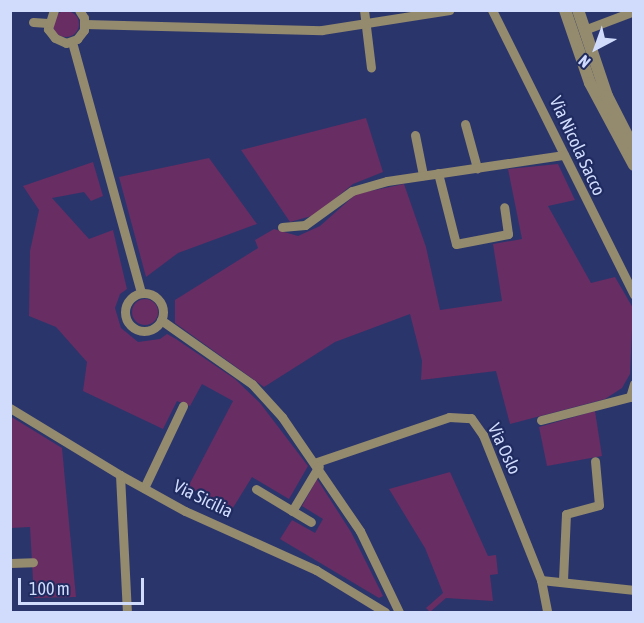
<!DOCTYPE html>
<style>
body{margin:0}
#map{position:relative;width:644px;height:623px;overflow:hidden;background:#2a356c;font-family:"Asap Condensed",sans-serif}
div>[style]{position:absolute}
.green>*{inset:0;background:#682d62}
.round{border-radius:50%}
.minor>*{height:9px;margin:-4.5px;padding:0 4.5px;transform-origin:4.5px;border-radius:4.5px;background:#948a6d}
.minor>.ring{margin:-4.5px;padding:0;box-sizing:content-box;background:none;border:9px solid #948a6d;border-radius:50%}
.tertiary>*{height:12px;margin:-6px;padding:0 6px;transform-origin:6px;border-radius:6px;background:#948a6d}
span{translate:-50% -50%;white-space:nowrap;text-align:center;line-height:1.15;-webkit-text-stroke:4.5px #202b60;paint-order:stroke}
.street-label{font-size:18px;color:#d1dcfd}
.frame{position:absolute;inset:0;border:12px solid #d1dcfd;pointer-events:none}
.north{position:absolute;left:566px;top:18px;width:60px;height:60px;-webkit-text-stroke:4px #202b60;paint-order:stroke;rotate:221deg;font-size:16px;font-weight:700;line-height:24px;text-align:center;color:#d1dcfd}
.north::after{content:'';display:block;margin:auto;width:21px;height:27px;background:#d1dcfd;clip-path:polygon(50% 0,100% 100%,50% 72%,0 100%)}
.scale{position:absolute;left:18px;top:578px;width:126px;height:27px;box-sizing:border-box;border:3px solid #d1dcfd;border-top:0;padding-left:8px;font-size:18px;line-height:21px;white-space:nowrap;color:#d1dcfd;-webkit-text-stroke:4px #202b60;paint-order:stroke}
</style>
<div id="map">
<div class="green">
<i class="round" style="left:53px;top:11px;width:26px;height:26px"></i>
<i style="clip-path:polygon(366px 118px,383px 172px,353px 184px,315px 215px,290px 222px,241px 150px)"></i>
<i style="clip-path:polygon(209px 158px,257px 224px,178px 253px,146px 277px,119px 177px)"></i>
<i style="clip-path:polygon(93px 162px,103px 196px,91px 201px,84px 192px,52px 198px,89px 239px,113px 230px,127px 289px,120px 294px,115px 308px,121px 328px,138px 342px,160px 339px,167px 334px,176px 339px,235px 379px,260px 403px,308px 466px,289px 499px,252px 477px,231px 511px,188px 487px,233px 401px,202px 384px,190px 406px,177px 401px,163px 429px,83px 391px,87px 362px,56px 327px,29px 316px,30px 251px,39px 210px,23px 186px)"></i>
<i style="clip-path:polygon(558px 164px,575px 200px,548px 206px,591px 283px,615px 277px,633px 308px,630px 374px,622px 388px,605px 399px,510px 424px,496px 371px,421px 380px,422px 361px,410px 314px,335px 342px,264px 387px,175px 323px,175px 300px,258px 248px,255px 240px,274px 229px,298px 236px,320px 226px,356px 194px,404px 184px,426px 247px,440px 310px,502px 301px,493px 244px,522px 239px,508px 169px)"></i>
<i class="round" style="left:132px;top:299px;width:26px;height:26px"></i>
<i style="clip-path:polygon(595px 411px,602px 456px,547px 466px,539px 427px)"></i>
<i style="clip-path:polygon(10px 416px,62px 448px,76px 597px,34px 598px,30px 527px,11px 528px)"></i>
<i style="clip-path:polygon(450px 472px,488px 556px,496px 555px,498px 574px,490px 575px,493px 601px,446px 598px,430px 612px,426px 608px,443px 593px,425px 548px,389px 489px)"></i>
<i style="clip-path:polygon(317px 479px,351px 532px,383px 596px,379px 598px,280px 539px,292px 520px,315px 533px,323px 519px,302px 506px)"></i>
</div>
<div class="minor">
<i style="left:54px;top:10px;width:20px;rotate:108deg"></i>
<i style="left:48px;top:29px;width:11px;rotate:52deg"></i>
<i style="left:55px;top:38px;width:12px;rotate:24deg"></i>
<i style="left:66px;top:43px;width:12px;rotate:-20deg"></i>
<i style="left:77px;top:39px;width:11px;rotate:-52deg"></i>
<i style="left:84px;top:30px;width:12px;rotate:-90deg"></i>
<i style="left:84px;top:18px;width:9px;rotate:-122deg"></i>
<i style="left:364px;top:10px;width:58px;rotate:83.1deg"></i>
<i style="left:492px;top:10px;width:318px;rotate:63.5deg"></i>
<i style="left:33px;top:22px;width:15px;rotate:4deg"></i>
<i style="left:85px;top:24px;width:237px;rotate:1.5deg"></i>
<i style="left:322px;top:30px;width:129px;rotate:-8.9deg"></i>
<i style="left:584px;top:30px;width:53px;rotate:-20.8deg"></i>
<i style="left:72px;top:42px;width:260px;rotate:74.6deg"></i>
<i style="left:465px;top:124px;width:46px;rotate:74.7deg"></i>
<i style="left:415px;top:135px;width:41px;rotate:78.7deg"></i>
<i style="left:438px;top:173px;width:73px;rotate:75.8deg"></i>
<i style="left:456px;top:244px;width:53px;rotate:-10.9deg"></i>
<i style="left:508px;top:234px;width:27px;rotate:-98deg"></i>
<i style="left:282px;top:227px;width:23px;rotate:-5deg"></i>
<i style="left:305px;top:225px;width:58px;rotate:-35.9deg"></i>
<i style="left:352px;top:191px;width:36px;rotate:-16deg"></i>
<i style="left:387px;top:181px;width:179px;rotate:-8.4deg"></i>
<i class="ring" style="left:125px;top:293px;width:29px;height:29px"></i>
<i style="left:161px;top:320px;width:111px;rotate:35.1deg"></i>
<i style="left:252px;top:384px;width:45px;rotate:47.7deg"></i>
<i style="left:282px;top:417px;width:138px;rotate:55.6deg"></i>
<i style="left:360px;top:531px;width:90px;rotate:64.3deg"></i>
<i style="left:10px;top:408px;width:129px;rotate:31.3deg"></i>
<i style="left:120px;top:475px;width:74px;rotate:29deg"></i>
<i style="left:185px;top:511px;width:144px;rotate:24.2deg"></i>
<i style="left:316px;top:570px;width:81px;rotate:31.3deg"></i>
<i style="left:541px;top:420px;width:92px;rotate:-14.5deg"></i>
<i style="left:630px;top:397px;width:14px;rotate:-73deg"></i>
<i style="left:317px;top:462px;width:139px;rotate:-18.8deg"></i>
<i style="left:449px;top:417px;width:22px;rotate:3deg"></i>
<i style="left:471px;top:418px;width:21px;rotate:55deg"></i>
<i style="left:483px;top:435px;width:156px;rotate:68.2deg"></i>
<i style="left:541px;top:580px;width:33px;rotate:79deg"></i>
<i style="left:120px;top:475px;width:137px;rotate:87.1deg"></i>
<i style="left:144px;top:488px;width:91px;rotate:-64.6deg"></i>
<i style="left:256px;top:489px;width:64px;rotate:31deg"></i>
<i style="left:292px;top:511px;width:52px;rotate:-59deg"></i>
<i style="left:10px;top:563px;width:23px;rotate:-2deg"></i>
<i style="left:541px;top:580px;width:94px;rotate:6.1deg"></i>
<i style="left:563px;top:580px;width:66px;rotate:-87.4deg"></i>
<i style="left:566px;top:514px;width:34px;rotate:-15deg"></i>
<i style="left:599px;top:505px;width:44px;rotate:-95.2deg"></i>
</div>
<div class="tertiary">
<i style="left:565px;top:10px;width:77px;rotate:71.1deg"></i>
<i style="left:590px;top:83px;width:93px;rotate:61.8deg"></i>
<i style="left:578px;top:10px;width:91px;rotate:71.4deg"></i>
<i style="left:607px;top:96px;width:53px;rotate:62.9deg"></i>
</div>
<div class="street-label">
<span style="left:577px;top:146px;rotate:65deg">Via Nicola Sacco</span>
<span style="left:504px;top:449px;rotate:65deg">Via Oslo</span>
<span style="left:203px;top:499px;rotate:26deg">Via Sicilia</span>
</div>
<div class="frame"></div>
<div class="north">N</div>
<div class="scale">100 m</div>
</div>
